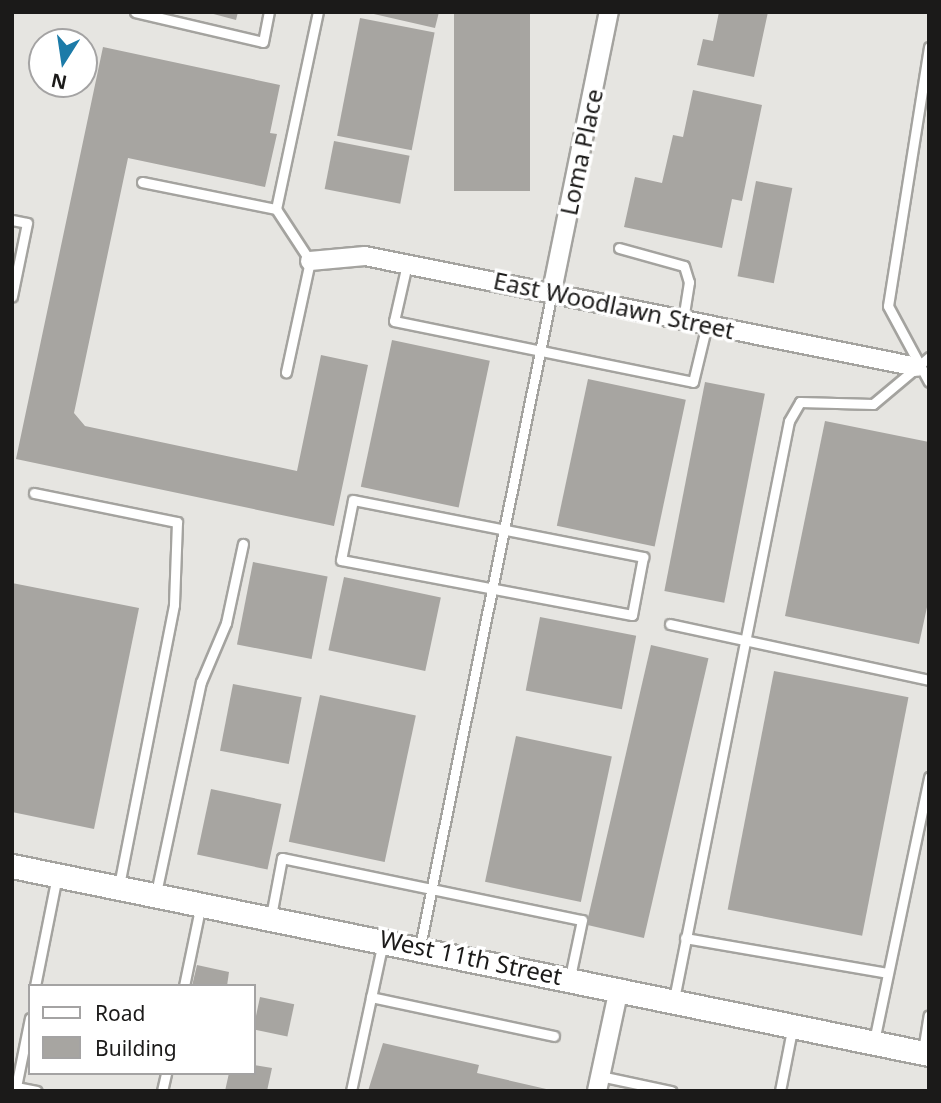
<!DOCTYPE html>
<style>
body{margin:0}
#map{position:relative;width:941px;height:1103px;overflow:hidden;background:#e6e5e1;font-family:"Noto Sans",sans-serif}
div>[style]{position:absolute}
.building>*{inset:0;background:#a7a5a1;transform-origin:0 0}
.roads{filter:drop-shadow(2px 0 #a4a39f) drop-shadow(-2px 0 #a4a39f) drop-shadow(0 2px #a4a39f) drop-shadow(0 -2px #a4a39f)}
.service>*{height:9px;margin:-4.5px;padding:0 4.5px;transform-origin:4.5px;border-radius:4.5px;background:#fff}
.minor>*{height:18px;margin:-9px;padding:0 9px;transform-origin:9px;border-radius:9px;background:#fff}
.tertiary>*{height:23px;margin:-11.5px;padding:0 11.5px;transform-origin:11.5px;border-radius:11.5px;background:#fff}
span{translate:-50% -50%;white-space:nowrap;text-align:center;line-height:1.15;-webkit-text-stroke:7px #fff;paint-order:stroke}
.street-label{font-size:24px;color:#1b1a19}
.frame{position:absolute;inset:0;border:14px solid #1b1a19;pointer-events:none}
.legend{position:absolute;left:28px;top:984px;width:228px;height:91px;box-sizing:border-box;background:#fff;border:2px solid #a4a3a3;margin:0;padding:9px 12px;list-style:none;font-size:21px;color:#1b1a19}
.legend li{display:flex;align-items:center;gap:14px;height:35px}
.legend b{width:35px;border:2px solid #a4a3a3}
.north{position:absolute;left:28px;top:28px;width:70px;height:70px;box-sizing:border-box;background:#fff;border:2px solid #a4a3a3;border-radius:50%;rotate:192deg;font-size:19px;font-weight:700;line-height:28px;text-align:center;color:#1b1a19}
.north::after{content:'';display:block;margin:auto;width:24px;height:32px;background:#1c7ba8;clip-path:polygon(50% 0,100% 100%,50% 72%,0 100%)}
</style>
<div id="map">
<div class="building">
<i style="clip-path:polygon(206px 12px,238px 12px,236px 20px)"></i>
<i style="clip-path:polygon(365px 12px,439px 12px,435px 28px)"></i>
<i style="left:454px;top:12px;width:76px;height:179px"></i>
<i style="clip-path:polygon(719px 12px,768px 12px,754px 77px,697px 65px,703px 39px,713px 41px)"></i>
<i style="left:360px;top:18px;width:76px;height:120px;rotate:11deg"></i>
<i style="clip-path:polygon(103px 47px,280px 85px,270px 133px,277px 134px,265px 187px,128px 158px,74px 413px,85px 426px,297px 471px,321px 355px,368px 365px,334px 526px,16px 459px)"></i>
<i style="clip-path:polygon(693px 90px,762px 105px,742px 201px,732px 199px,722px 248px,624px 227px,635px 177px,662px 183px,673px 135px,683px 137px)"></i>
<i style="left:334px;top:141px;width:77px;height:49px;rotate:11deg"></i>
<i style="left:756px;top:181px;width:37px;height:97px;rotate:11deg"></i>
<i style="left:392px;top:340px;width:100px;height:150px;rotate:12deg"></i>
<i style="left:588px;top:379px;width:100px;height:150px;rotate:12deg"></i>
<i style="left:705px;top:382px;width:61px;height:213px;rotate:11deg"></i>
<i style="clip-path:polygon(825px 421px,929px 442px,929px 598px,919px 644px,785px 616px)"></i>
<i style="left:253px;top:562px;width:76px;height:84px;rotate:11deg"></i>
<i style="left:344px;top:577px;width:99px;height:75px;rotate:12deg"></i>
<i style="clip-path:polygon(12px 583px,139px 608px,94px 829px,12px 812px)"></i>
<i style="left:540px;top:617px;width:98px;height:75px;rotate:11deg"></i>
<i style="left:651px;top:645px;width:59px;height:287px;rotate:13deg"></i>
<i style="left:774px;top:671px;width:137px;height:243px;rotate:11deg"></i>
<i style="left:233px;top:684px;width:70px;height:68px;rotate:11deg"></i>
<i style="left:320px;top:695px;width:98px;height:150px;rotate:12deg"></i>
<i style="left:516px;top:736px;width:98px;height:149px;rotate:12deg"></i>
<i style="left:211px;top:789px;width:72px;height:67px;rotate:12deg"></i>
<i style="clip-path:polygon(197px 965px,229px 972px,227px 986px,192px 986px)"></i>
<i style="left:260px;top:997px;width:35px;height:33px;rotate:12deg"></i>
<i style="clip-path:polygon(383px 1043px,479px 1065px,477px 1073px,555px 1091px,368px 1091px)"></i>
<i style="clip-path:polygon(254px 1065px,272px 1068px,267px 1091px,225px 1091px,229px 1073px,254px 1073px)"></i>
</div>
<div class="roads">
<div class="service">
<i style="left:135px;top:12px;width:131px;rotate:13.2deg"></i>
<i style="left:263px;top:42px;width:31px;rotate:-79deg"></i>
<i style="left:929px;top:47px;width:262px;rotate:99deg"></i>
<i style="left:888px;top:306px;width:86px;rotate:61.7deg"></i>
<i style="left:142px;top:182px;width:137px;rotate:11.4deg"></i>
<i style="left:276px;top:209px;width:201px;rotate:-78deg"></i>
<i style="left:276px;top:209px;width:62px;rotate:56.8deg"></i>
<i style="left:310px;top:261px;width:114px;rotate:102.2deg"></i>
<i style="left:12px;top:220px;width:15px;rotate:11deg"></i>
<i style="left:27px;top:223px;width:75px;rotate:101.6deg"></i>
<i style="left:619px;top:248px;width:67px;rotate:15.5deg"></i>
<i style="left:684px;top:266px;width:17px;rotate:73deg"></i>
<i style="left:689px;top:282px;width:37px;rotate:99deg"></i>
<i style="left:407px;top:264px;width:58px;rotate:102.8deg"></i>
<i style="left:394px;top:321px;width:305px;rotate:11.5deg"></i>
<i style="left:693px;top:382px;width:60px;rotate:-76.4deg"></i>
<i style="left:34px;top:493px;width:146px;rotate:11.5deg"></i>
<i style="left:177px;top:522px;width:83px;rotate:92.1deg"></i>
<i style="left:174px;top:605px;width:286px;rotate:101.1deg"></i>
<i style="left:353px;top:500px;width:296px;rotate:11.1deg"></i>
<i style="left:643px;top:557px;width:59px;rotate:100.7deg"></i>
<i style="left:632px;top:615px;width:296px;rotate:-169.3deg"></i>
<i style="left:341px;top:560px;width:61px;rotate:-78.7deg"></i>
<i style="left:670px;top:624px;width:265px;rotate:12.2deg"></i>
<i style="left:156px;top:893px;width:216px;rotate:-78deg"></i>
<i style="left:201px;top:682px;width:64px;rotate:-67deg"></i>
<i style="left:226px;top:623px;width:81px;rotate:-77.9deg"></i>
<i style="left:271px;top:916px;width:59px;rotate:-79.3deg"></i>
<i style="left:282px;top:858px;width:306px;rotate:11.7deg"></i>
<i style="left:582px;top:920px;width:58px;rotate:101.9deg"></i>
<i style="left:685px;top:938px;width:205px;rotate:9.8deg"></i>
<i style="left:420px;top:946px;width:667px;rotate:-78.59deg"></i>
<i style="left:35px;top:986px;width:112px;rotate:-78.7deg"></i>
<i style="left:184px;top:986px;width:84px;rotate:-78.3deg"></i>
<i style="left:371px;top:997px;width:187px;rotate:12deg"></i>
<i style="left:674px;top:999px;width:589px;rotate:-78.75deg"></i>
<i style="left:789px;top:421px;width:22px;rotate:-60deg"></i>
<i style="left:800px;top:402px;width:73px;rotate:1.6deg"></i>
<i style="left:873px;top:404px;width:73px;rotate:-40deg"></i>
<i style="left:30px;top:1018px;width:70px;rotate:101.5deg"></i>
<i style="left:16px;top:1087px;width:21px;rotate:11deg"></i>
<i style="left:874px;top:1041px;width:270px;rotate:-78.2deg"></i>
<i style="left:923px;top:1051px;width:36px;rotate:-81deg"></i>
<i style="left:600px;top:1076px;width:73px;rotate:11.9deg"></i>
<i style="left:162px;top:1091px;width:18px;rotate:-77deg"></i>
<i style="left:351px;top:1091px;width:152px;rotate:-77.9deg"></i>
<i style="left:780px;top:1091px;width:67px;rotate:-78.9deg"></i>
</div>
<div class="minor">
<i style="left:310px;top:261px;width:55px;rotate:-5.2deg"></i>
<i style="left:365px;top:256px;width:563px;rotate:11.37deg"></i>
<i style="left:552px;top:291px;width:285px;rotate:-78.5deg"></i>
<i style="left:597px;top:1091px;width:105px;rotate:-77.9deg"></i>
</div>
<div class="tertiary">
<i style="left:12px;top:866px;width:936px;rotate:11.59deg"></i>
</div>
</div>
<div class="street-label">
<span style="left:581px;top:152px;rotate:-78deg">Loma Place</span>
<span style="left:614px;top:305px;rotate:12deg">East Woodlawn Street</span>
<span style="left:471px;top:957px;rotate:12deg">West 11th Street</span>
</div>
<div class="frame"></div>
<ul class="legend">
<li><b style="height:9px;background:#fff"></b>Road</li>
<li><b style="height:19px;background:#a7a5a1"></b>Building</li>
</ul>
<div class="north">N</div>
</div>
